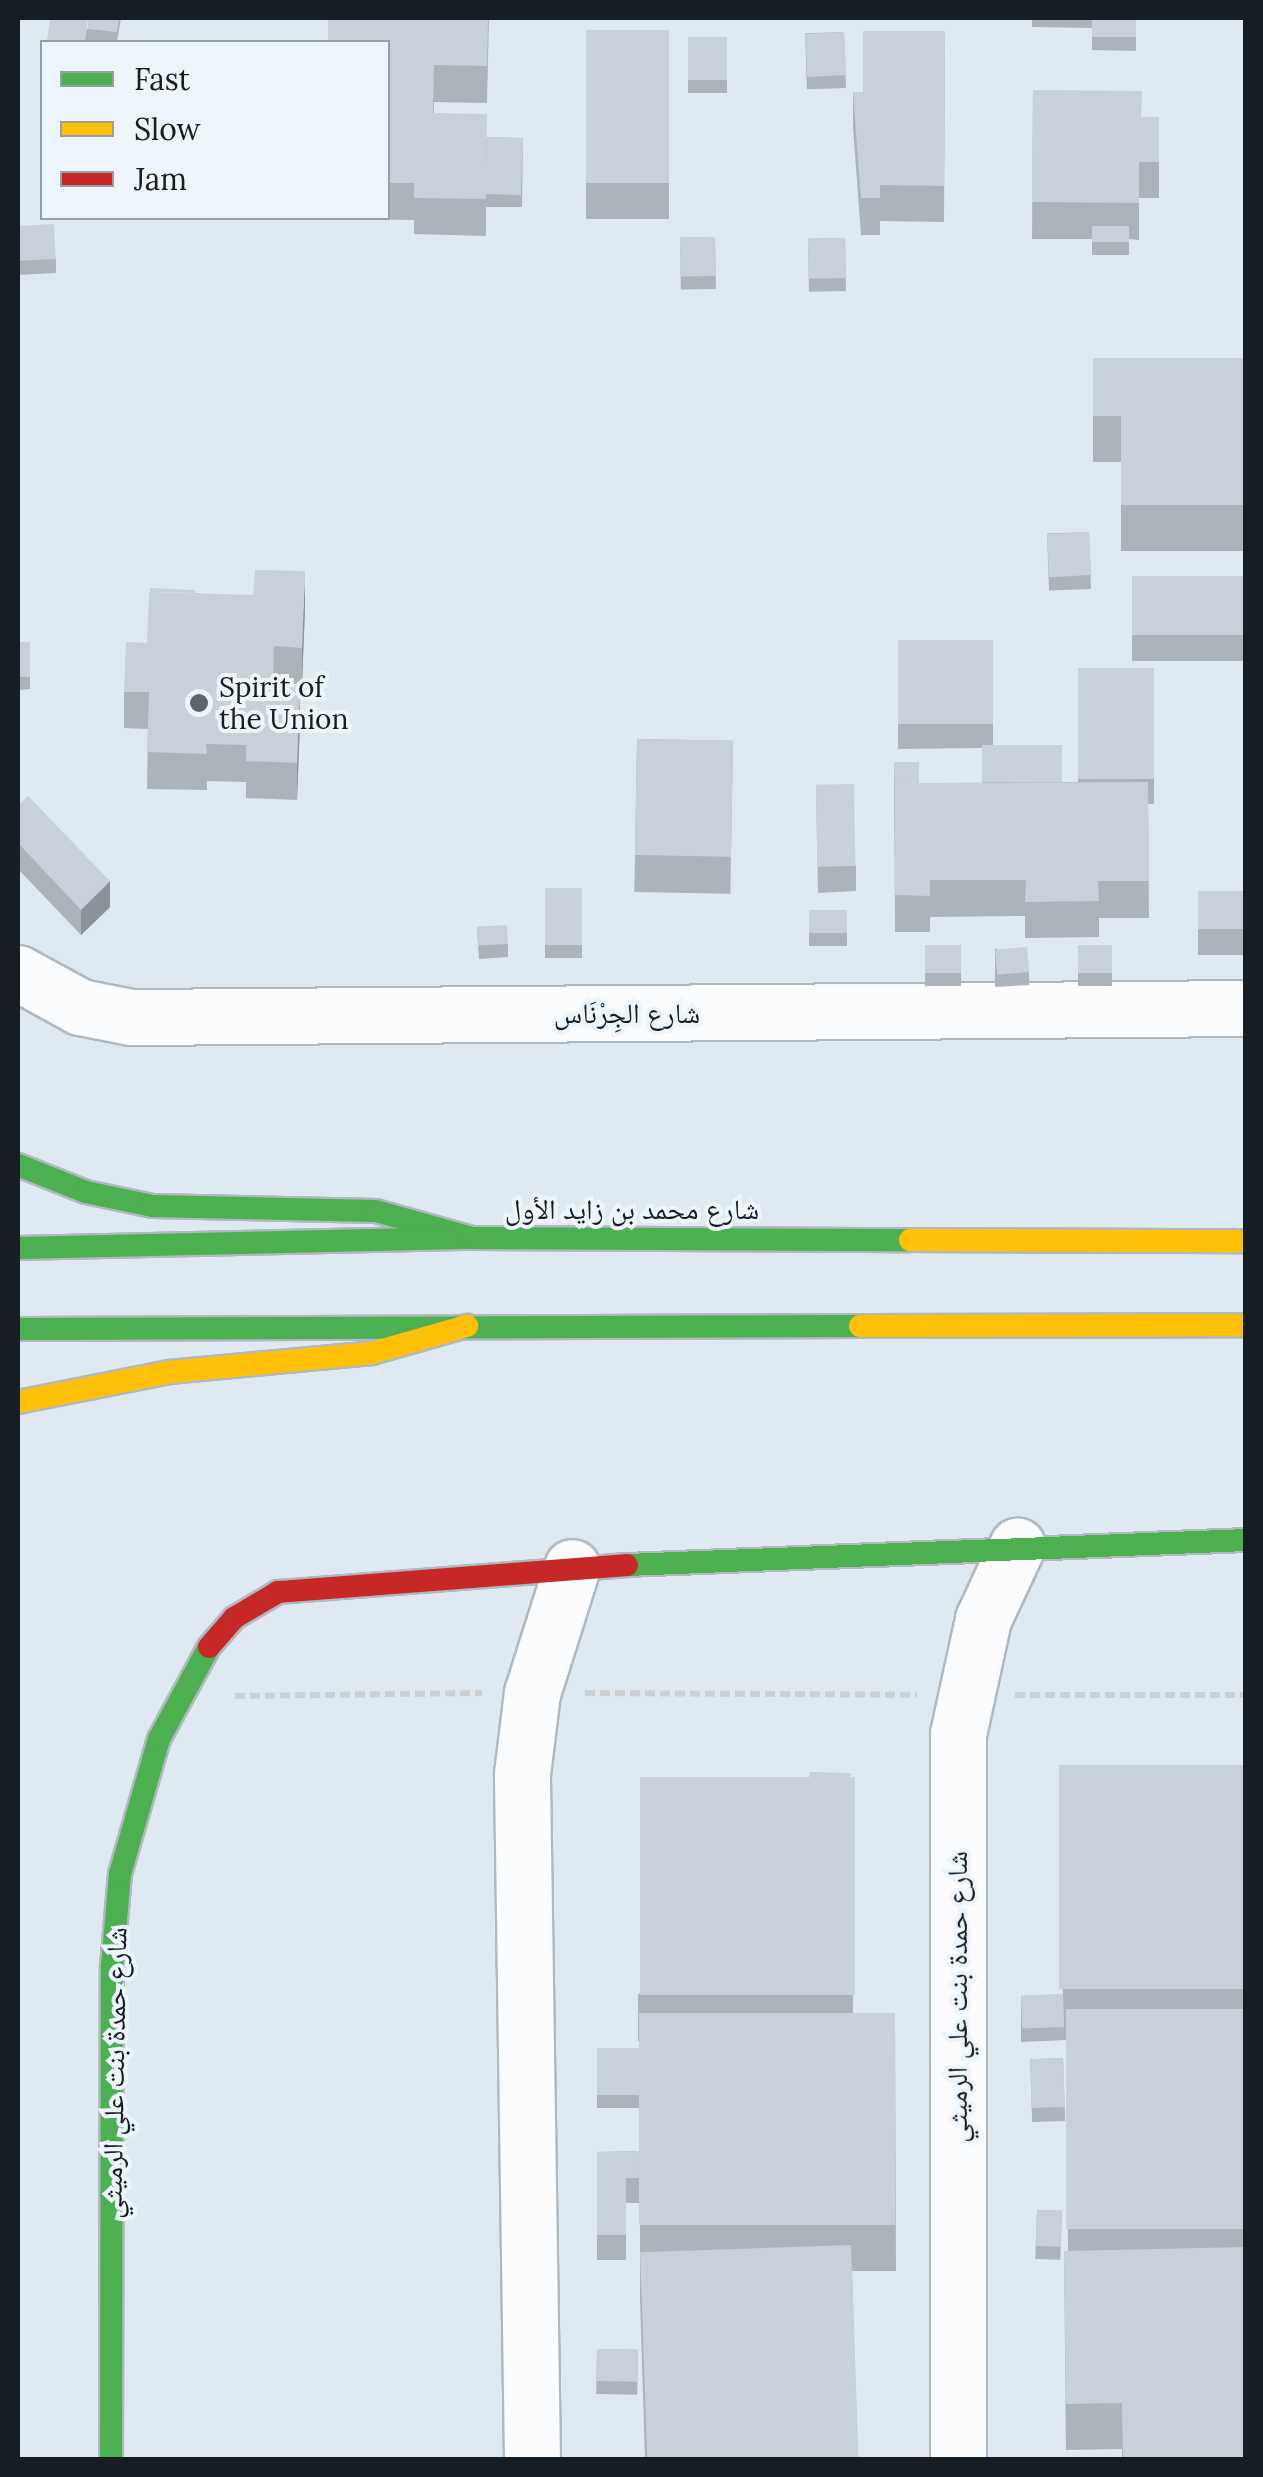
<!DOCTYPE html>
<meta charset="utf-8">
<style>
body{margin:0}
#map{position:relative;width:1263px;height:2477px;overflow:hidden;background:#dee9f1;font-family:Lora,"Noto Naskh Arabic",serif}
div>[style]{position:absolute}
.path>*{height:6px;margin-top:-3px;transform-origin:0;background:repeating-linear-gradient(90deg,#ced1d4 0 10px,transparent 0 15px)}
.roads{filter:drop-shadow(2px 0 #b0b9bf) drop-shadow(-2px 0 #b0b9bf) drop-shadow(0 2px #b0b9bf) drop-shadow(0 -2px #b0b9bf)}
.street>*{height:55px;margin:-27.5px;padding:0 27.5px;transform-origin:27.5px;border-radius:27.5px;background:#fafcfd}
.fast>*{height:22px;margin:-11px;padding:0 11px;transform-origin:11px;border-radius:11px;background:#4caf50}
.slow>*{height:22px;margin:-11px;padding:0 11px;transform-origin:11px;border-radius:11px;background:#ffc107}
.jam>*{height:22px;margin:-11px;padding:0 11px;transform-origin:11px;border-radius:11px;background:#c62828}
.wall>*{inset:0;background:#acb3bb;transform-origin:0 0}
.shaded-wall>*{inset:0;background:#8c9299}
.building>*{inset:0;background:#c8d0da;transform-origin:0 0}
.dots>*{width:28px;height:28px;translate:-50% -50%;box-sizing:border-box;border:5px solid #edf5fc;border-radius:50%}
span{translate:-50% -50%;white-space:nowrap;text-align:center;line-height:1.15;-webkit-text-stroke:8px #edf5fc;paint-order:stroke}
.poi-label{font-size:28px;color:#161e23}
.left{translate:0 -50%;text-align:left}
.street-label{font-size:28px;color:#161e23}
.frame{position:absolute;inset:0;border:20px solid #161e23;pointer-events:none}
.legend{position:absolute;left:40px;top:40px;width:350px;height:180px;box-sizing:border-box;background:#edf5fc;border:2px solid #979fa5;margin:0;padding:12px 18px;list-style:none;font-size:30px;color:#161e23}
.legend li{display:flex;align-items:center;gap:20px;height:50px}
.legend b{width:50px;border:2px solid #979fa5}
</style>
<div id="map">
<div class="path">
<i style="left:585px;top:1693px;width:332px;rotate:0.3deg"></i>
<i style="left:1015px;top:1695px;width:231px"></i>
<i style="left:235px;top:1696px;width:247px;rotate:-0.7deg"></i>
</div>
<div class="roads">
<div class="street">
<i style="left:18px;top:973px;width:71px;rotate:28.7deg"></i>
<i style="left:80px;top:1007px;width:52px;rotate:11.1deg"></i>
<i style="left:131px;top:1017px;width:1115px;rotate:-0.46deg"></i>
<i style="left:532px;top:2460px;width:686px;rotate:-90.84deg"></i>
<i style="left:522px;top:1774px;width:82px;rotate:-83deg"></i>
<i style="left:532px;top:1693px;width:132px;rotate:-72.4deg"></i>
<i style="left:958px;top:2460px;width:726px;rotate:-90deg"></i>
<i style="left:958px;top:1734px;width:118px;rotate:-77.7deg"></i>
<i style="left:983px;top:1619px;width:81px;rotate:-65deg"></i>
</div>
<div class="fast">
<i style="left:18px;top:1165px;width:73px;rotate:21.7deg"></i>
<i style="left:86px;top:1192px;width:68px;rotate:11.8deg"></i>
<i style="left:153px;top:1206px;width:223px;rotate:1.3deg"></i>
<i style="left:376px;top:1211px;width:100px;rotate:15.7deg"></i>
<i style="left:18px;top:1248px;width:454px;rotate:-1.3deg"></i>
<i style="left:472px;top:1238px;width:438px;rotate:0.3deg"></i>
<i style="left:18px;top:1329px;width:842px;rotate:-0.2deg"></i>
<i style="left:627px;top:1565px;width:620px;rotate:-2.31deg"></i>
<i style="left:111px;top:2460px;width:493px;rotate:-89.9deg"></i>
<i style="left:112px;top:1967px;width:93px;rotate:-85.1deg"></i>
<i style="left:120px;top:1874px;width:141px;rotate:-73.9deg"></i>
<i style="left:159px;top:1739px;width:105px;rotate:-61.5deg"></i>
</div>
<div class="slow">
<i style="left:910px;top:1240px;width:336px;rotate:0.2deg"></i>
<i style="left:860px;top:1326px;width:386px;rotate:-0.1deg"></i>
<i style="left:18px;top:1402px;width:154px;rotate:-11.2deg"></i>
<i style="left:169px;top:1372px;width:204px;rotate:-5.3deg"></i>
<i style="left:372px;top:1353px;width:99px;rotate:-15.9deg"></i>
</div>
<div class="jam">
<i style="left:209px;top:1647px;width:38px;rotate:-49deg"></i>
<i style="left:234px;top:1618px;width:51px;rotate:-30.6deg"></i>
<i style="left:278px;top:1592px;width:350px;rotate:-4.4deg"></i>
</div>
</div>
<div class="wall">
<i style="clip-path:polygon(121px 18px,117px 42px,47px 42px)"></i>
<i style="clip-path:polygon(489px 18px,487px 103px,434px 102px,434px 113px,487px 137px,523px 138px,522px 207px,486px 207px,486px 236px,414px 234px,414px 220px,329px 219px,329px 218px,388px 218px,388px 42px)"></i>
<i style="clip-path:polygon(1032px 18px,1136px 18px,1136px 51px,1092px 50px,1092px 28px,1032px 27px)"></i>
<i style="left:586px;top:30px;width:83px;height:189px"></i>
<i style="clip-path:polygon(945px 31px,944px 222px,880px 221px,880px 235px,861px 235px,853px 128px,853px 92px,863px 92px)"></i>
<i style="left:844px;top:32px;width:56px;height:39px;rotate:88deg"></i>
<i style="left:688px;top:37px;width:39px;height:56px"></i>
<i style="clip-path:polygon(42px 77px,42px 122px,40px 122px,40px 96px)"></i>
<i style="clip-path:polygon(1033px 90px,1142px 117px,1159px 117px,1159px 198px,1139px 198px,1139px 240px,1129px 239px,1129px 255px,1092px 255px,1092px 239px,1032px 239px)"></i>
<i style="clip-path:polygon(18px 226px,56px 259px,56px 273px,18px 275px)"></i>
<i style="left:715px;top:237px;width:52px;height:35px;rotate:89deg"></i>
<i style="left:845px;top:238px;width:53px;height:37px;rotate:89deg"></i>
<i style="clip-path:polygon(1093px 358px,1246px 358px,1246px 551px,1121px 551px,1121px 462px,1093px 462px)"></i>
<i style="left:1089px;top:532px;width:57px;height:42px;rotate:88deg"></i>
<i style="left:1246px;top:576px;width:85px;height:114px;rotate:90deg"></i>
<i style="clip-path:polygon(195px 593px,305px 608px,302px 684px,274px 683px,300px 723px,297px 800px,246px 798px,246px 782px,207px 781px,207px 790px,147px 789px,148px 729px,124px 728px,124px 692px,147px 643px)"></i>
<i style="clip-path:polygon(898px 640px,993px 640px,993px 747px,1062px 782px,1078px 782px,1078px 668px,1154px 668px,1154px 804px,1148px 804px,1149px 918px,1099px 918px,1099px 937px,1025px 938px,1025px 916px,930px 917px,930px 932px,895px 932px,894px 762px,919px 783px,982px 783px,982px 748px,898px 749px)"></i>
<i style="clip-path:polygon(18px 642px,30px 676px,30px 689px,18px 690px)"></i>
<i style="left:637px;top:739px;width:96px;height:153px;rotate:1deg"></i>
<i style="clip-path:polygon(816px 785px,856px 866px,856px 891px,818px 893px)"></i>
<i style="clip-path:polygon(18px 806px,110px 907px,81px 935px,18px 869px)"></i>
<i style="left:545px;top:888px;width:37px;height:70px"></i>
<i style="left:1198px;top:891px;width:48px;height:64px"></i>
<i style="left:847px;top:910px;width:36px;height:38px;rotate:90deg"></i>
<i style="clip-path:polygon(477px 927px,508px 944px,508px 957px,479px 959px)"></i>
<i style="left:925px;top:945px;width:36px;height:41px"></i>
<i style="left:1078px;top:945px;width:34px;height:41px"></i>
<i style="clip-path:polygon(995px 948px,1029px 972px,1029px 985px,995px 987px)"></i>
<i style="clip-path:polygon(1246px 1765px,1246px 2460px,1122px 2460px,1122px 2449px,1066px 2450px,1064px 2251px,1068px 2251px,1066px 2040px,1021px 2042px,1021px 1996px,1063px 2000px,1059px 1770px)"></i>
<i style="clip-path:polygon(851px 1778px,855px 1778px,853px 2013px,895px 2013px,896px 2271px,852px 2271px,858px 2460px,645px 2460px,640px 2298px,640px 2203px,626px 2203px,626px 2260px,597px 2260px,597px 2152px,639px 2151px,639px 2108px,597px 2108px,597px 2048px,639px 2048px,639px 2041px,638px 2041px,638px 1995px)"></i>
<i style="left:1063px;top:2058px;width:63px;height:33px;rotate:88deg"></i>
<i style="left:1037px;top:2210px;width:25px;height:49px;rotate:2deg"></i>
<i style="left:597px;top:2349px;width:41px;height:45px;rotate:1deg"></i>
</div>
<div class="shaded-wall">
<i style="clip-path:polygon(305px 571px,305px 608px,302px 684px,302px 648px)"></i>
<i style="clip-path:polygon(300px 686px,300px 723px,297px 800px,297px 763px)"></i>
<i style="clip-path:polygon(110px 881px,110px 907px,81px 935px,81px 910px)"></i>
</div>
<div class="building">
<i style="clip-path:polygon(50px 18px,88px 18px,85px 42px,47px 42px)"></i>
<i style="clip-path:polygon(88px 18px,119px 18px,117px 32px,88px 29px)"></i>
<i style="clip-path:polygon(328px 18px,488px 18px,487px 66px,434px 65px,433px 113px,487px 114px,486px 199px,414px 198px,414px 183px,388px 183px,388px 42px,328px 42px)"></i>
<i style="left:1092px;top:18px;width:44px;height:19px"></i>
<i style="left:586px;top:30px;width:83px;height:153px"></i>
<i style="clip-path:polygon(863px 31px,945px 31px,944px 186px,880px 185px,880px 198px,861px 198px,853px 92px,863px 92px)"></i>
<i style="left:844px;top:32px;width:43px;height:39px;rotate:87deg"></i>
<i style="left:688px;top:37px;width:39px;height:43px"></i>
<i style="clip-path:polygon(1033px 90px,1142px 91px,1141px 117px,1159px 117px,1159px 162px,1139px 162px,1139px 203px,1032px 202px)"></i>
<i style="left:487px;top:137px;width:36px;height:57px;rotate:2deg"></i>
<i style="left:54px;top:224px;width:35px;height:36px;rotate:87deg"></i>
<i style="left:1092px;top:226px;width:37px;height:16px"></i>
<i style="left:715px;top:237px;width:39px;height:35px;rotate:89deg"></i>
<i style="left:845px;top:238px;width:40px;height:37px;rotate:89deg"></i>
<i style="clip-path:polygon(1093px 358px,1246px 358px,1246px 505px,1121px 505px,1121px 416px,1093px 416px)"></i>
<i style="left:1089px;top:532px;width:43px;height:42px;rotate:87deg"></i>
<i style="clip-path:polygon(255px 570px,305px 571px,302px 648px,274px 646px,273px 685px,300px 686px,297px 763px,246px 761px,246px 745px,206px 744px,207px 754px,147px 752px,149px 692px,124px 692px,126px 642px,147px 643px,149px 592px,253px 595px)"></i>
<i style="left:1246px;top:576px;width:59px;height:114px;rotate:90deg"></i>
<i style="clip-path:polygon(150px 588px,195px 590px,195px 593px,150px 592px)"></i>
<i style="left:898px;top:640px;width:95px;height:84px"></i>
<i style="left:18px;top:642px;width:12px;height:35px"></i>
<i style="left:1078px;top:668px;width:76px;height:111px"></i>
<i style="left:637px;top:739px;width:96px;height:116px;rotate:1deg"></i>
<i style="left:1062px;top:745px;width:37px;height:80px;rotate:90deg"></i>
<i style="clip-path:polygon(894px 762px,919px 762px,919px 783px,895px 783px,895px 807px)"></i>
<i style="clip-path:polygon(1148px 782px,1149px 881px,1098px 881px,1099px 901px,1025px 902px,1026px 880px,930px 880px,930px 896px,895px 895px,895px 783px)"></i>
<i style="left:854px;top:784px;width:82px;height:38px;rotate:89deg"></i>
<i style="clip-path:polygon(28px 796px,110px 881px,81px 910px,18px 843px,18px 806px)"></i>
<i style="left:545px;top:888px;width:37px;height:57px"></i>
<i style="left:1198px;top:891px;width:48px;height:38px"></i>
<i style="left:847px;top:910px;width:23px;height:38px;rotate:90deg"></i>
<i style="left:507px;top:925px;width:19px;height:30px;rotate:87deg"></i>
<i style="left:925px;top:945px;width:36px;height:28px"></i>
<i style="left:1078px;top:945px;width:34px;height:28px"></i>
<i style="left:1027px;top:947px;width:25px;height:32px;rotate:85deg"></i>
<i style="left:1246px;top:1765px;width:224px;height:187px;rotate:90deg"></i>
<i style="clip-path:polygon(810px 1772px,851px 1773px,850px 1778px,809px 1778px)"></i>
<i style="left:640px;top:1777px;width:215px;height:218px"></i>
<i style="left:1063px;top:1994px;width:33px;height:42px;rotate:88deg"></i>
<i style="left:1246px;top:2009px;width:220px;height:180px;rotate:90deg"></i>
<i style="left:895px;top:2013px;width:212px;height:256px;rotate:90deg"></i>
<i style="left:597px;top:2048px;width:42px;height:47px"></i>
<i style="left:1063px;top:2058px;width:49px;height:33px;rotate:88deg"></i>
<i style="clip-path:polygon(639px 2151px,640px 2178px,626px 2178px,626px 2235px,597px 2235px,597px 2152px)"></i>
<i style="left:1037px;top:2210px;width:25px;height:36px;rotate:2deg"></i>
<i style="left:851px;top:2245px;width:214px;height:211px;rotate:88deg"></i>
<i style="clip-path:polygon(1246px 2247px,1246px 2459px,1123px 2460px,1122px 2403px,1066px 2404px,1064px 2251px)"></i>
<i style="left:597px;top:2349px;width:41px;height:32px;rotate:1deg"></i>
</div>
<div class="dots">
<i style="left:199px;top:703px;background:#5c656b"></i>
</div>
<div class="poi-label">
<span class="left" style="left:219px;top:703px">Spirit of<br>the Union</span>
</div>
<div class="street-label">
<span style="left:627px;top:1013px">شارع الجِرْنَاس</span>
<span style="left:632px;top:1209px">شارع محمد بن زايد الأول</span>
<span style="left:957px;top:1997px;rotate:-90deg">شارع حمدة بنت علي الرميثي</span>
<span style="left:114px;top:2073px;rotate:-89deg">شارع حمدة بنت علي الرميثي</span>
</div>
<div class="frame"></div>
<ul class="legend">
<li><b style="height:12px;background:#4caf50"></b>Fast</li>
<li><b style="height:12px;background:#ffc107"></b>Slow</li>
<li><b style="height:12px;background:#c62828"></b>Jam</li>
</ul>
</div>
